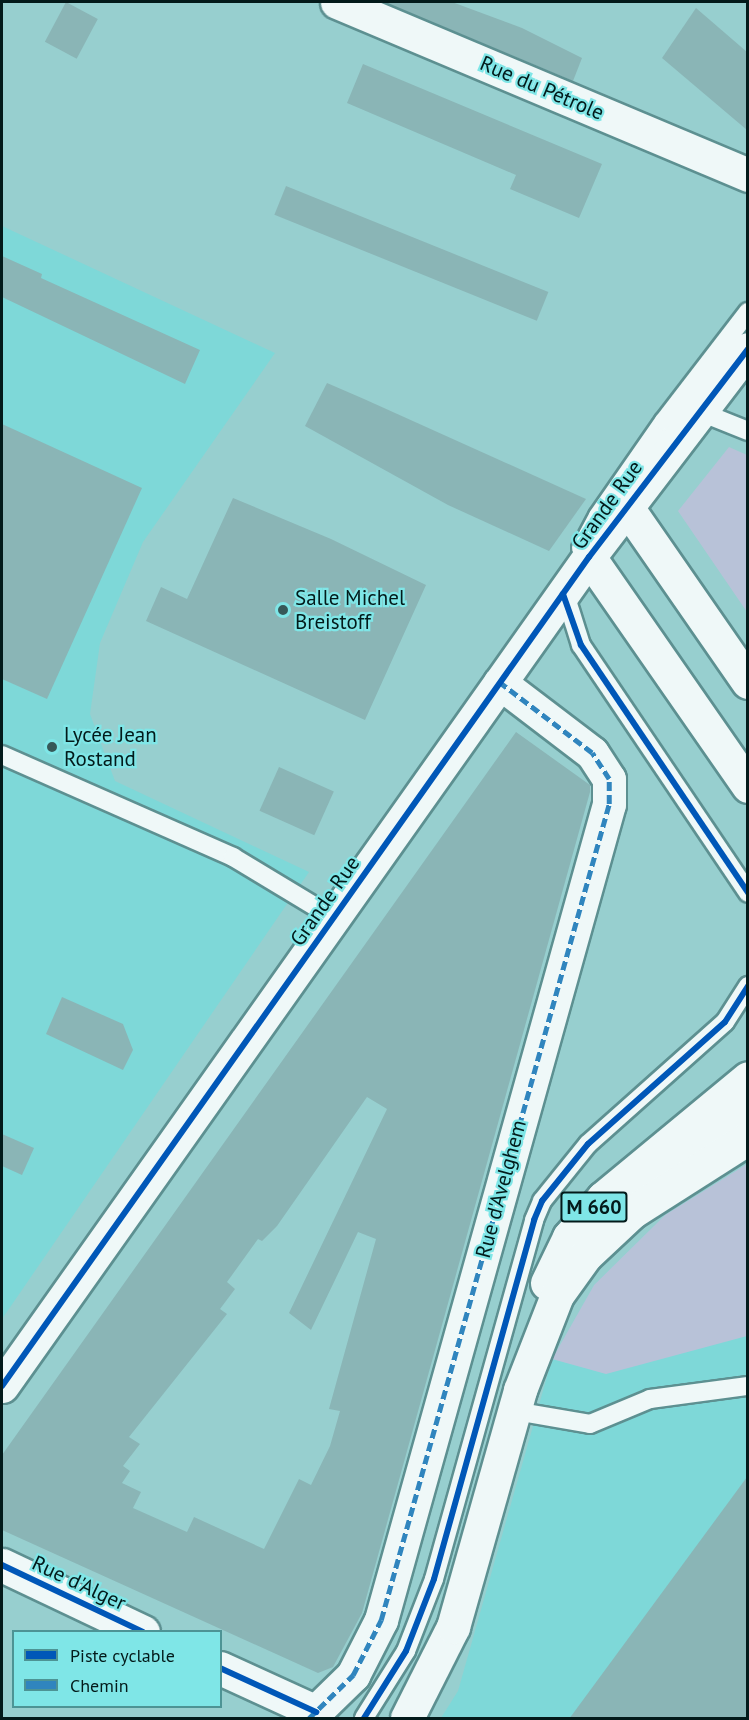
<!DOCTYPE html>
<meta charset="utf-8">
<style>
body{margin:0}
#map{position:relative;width:749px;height:1720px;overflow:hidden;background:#97cfcf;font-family:"PT Sans",sans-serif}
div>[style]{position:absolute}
.built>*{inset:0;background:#7ed8d8}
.green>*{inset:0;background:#b8c2d8}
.building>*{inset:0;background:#8ab5b6;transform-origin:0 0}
.roads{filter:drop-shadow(2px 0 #5d9091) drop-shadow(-2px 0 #5d9091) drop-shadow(0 2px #5d9091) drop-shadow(0 -2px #5d9091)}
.service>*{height:18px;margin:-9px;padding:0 9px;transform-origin:9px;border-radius:9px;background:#eff8f8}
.minor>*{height:33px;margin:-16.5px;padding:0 16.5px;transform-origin:16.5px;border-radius:16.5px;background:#eff8f8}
.tertiary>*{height:33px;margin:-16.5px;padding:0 16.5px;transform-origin:16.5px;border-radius:16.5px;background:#eff8f8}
.secondary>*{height:33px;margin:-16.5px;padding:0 16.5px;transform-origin:16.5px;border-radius:16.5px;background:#eff8f8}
.primary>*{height:33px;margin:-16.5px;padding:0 16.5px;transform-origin:16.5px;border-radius:16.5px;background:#eff8f8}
.quiet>*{height:4.5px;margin-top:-2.25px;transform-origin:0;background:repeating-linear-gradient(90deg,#3085be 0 9px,transparent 0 13.5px)}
.cycleway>*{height:6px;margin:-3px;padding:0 3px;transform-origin:3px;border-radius:3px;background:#0057b8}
.dots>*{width:16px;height:16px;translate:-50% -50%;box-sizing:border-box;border:3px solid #7fe6e7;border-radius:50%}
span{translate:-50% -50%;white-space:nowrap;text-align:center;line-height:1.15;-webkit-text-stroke:4.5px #7fe6e7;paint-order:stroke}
.shield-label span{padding:2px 4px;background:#7fe6e7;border:2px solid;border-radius:4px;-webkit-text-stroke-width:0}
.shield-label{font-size:20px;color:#031a1a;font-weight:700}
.street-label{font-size:21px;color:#031a1a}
.poi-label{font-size:21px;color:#031a1a}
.left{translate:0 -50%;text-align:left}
.frame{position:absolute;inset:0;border:3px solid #031a1a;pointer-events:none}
.legend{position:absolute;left:12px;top:1630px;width:210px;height:78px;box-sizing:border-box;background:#7fe6e7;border:2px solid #4d9495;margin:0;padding:8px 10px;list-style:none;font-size:18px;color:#031a1a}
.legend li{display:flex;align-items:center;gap:12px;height:30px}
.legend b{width:30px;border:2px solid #4d9495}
</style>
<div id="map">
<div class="built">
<i style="clip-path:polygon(2px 226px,275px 353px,143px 542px,100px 643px,90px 714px,115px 781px,309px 872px,2px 1319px)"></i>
<i style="clip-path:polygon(747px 1164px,747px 1718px,441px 1718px,458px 1691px,552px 1359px,594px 1285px,665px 1215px)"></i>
</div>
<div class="green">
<i style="clip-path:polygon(729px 447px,747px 455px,747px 612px,678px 511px)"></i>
<i style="clip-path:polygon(747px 1164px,747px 1336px,606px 1374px,552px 1359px,594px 1285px,665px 1215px)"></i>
</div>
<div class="building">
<i style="left:66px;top:2px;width:36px;height:45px;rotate:28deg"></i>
<i style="clip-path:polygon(384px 2px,452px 2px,522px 28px,582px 58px,573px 81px)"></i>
<i style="clip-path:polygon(696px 8px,747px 52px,747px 130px,662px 58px)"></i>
<i style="clip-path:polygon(363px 64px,602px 164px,579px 218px,510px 189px,516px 175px,347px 103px)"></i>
<i style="left:286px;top:186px;width:283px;height:31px;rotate:22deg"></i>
<i style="clip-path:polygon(2px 256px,42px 274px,41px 278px,200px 350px,185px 384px,2px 297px)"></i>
<i style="clip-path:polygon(327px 383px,364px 399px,586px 499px,549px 551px,448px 505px,305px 426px)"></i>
<i style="clip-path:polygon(2px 424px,142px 488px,47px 699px,2px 679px)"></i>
<i style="clip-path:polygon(233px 498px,331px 539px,426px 585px,365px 720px,146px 621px,161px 587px,187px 599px)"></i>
<i style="clip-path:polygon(evenodd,516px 732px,590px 785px,590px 792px,362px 1613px,333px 1667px,318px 1673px,2px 1530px,2px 1455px,516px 732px,367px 1097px,387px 1109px,289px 1313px,311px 1330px,358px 1232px,376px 1239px,329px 1409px,340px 1411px,330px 1446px,311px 1485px,299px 1479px,264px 1549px,194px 1517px,187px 1532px,133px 1508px,141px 1492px,122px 1483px,130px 1471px,123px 1466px,140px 1444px,129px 1437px,227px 1314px,220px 1309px,235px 1289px,227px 1282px,258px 1239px,262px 1241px,277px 1226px,367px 1097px)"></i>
<i style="left:279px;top:767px;width:60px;height:48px;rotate:24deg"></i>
<i style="clip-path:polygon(62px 997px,123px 1024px,133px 1050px,123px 1070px,46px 1034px)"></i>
<i style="clip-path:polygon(2px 1134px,34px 1148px,22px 1175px,2px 1166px)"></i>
<i style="clip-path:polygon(747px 1477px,747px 1719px,569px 1719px)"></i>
</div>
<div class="roads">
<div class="service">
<i style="left:698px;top:411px;width:54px;rotate:21.8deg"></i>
<i style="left:581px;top:548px;width:36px;rotate:-62deg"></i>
<i style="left:598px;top:516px;width:116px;rotate:-55.2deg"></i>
<i style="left:664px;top:421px;width:138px;rotate:-52.4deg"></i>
<i style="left:564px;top:591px;width:57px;rotate:72.5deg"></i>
<i style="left:581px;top:645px;width:299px;rotate:56deg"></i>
<i style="left:2px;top:755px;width:253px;rotate:23.8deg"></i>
<i style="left:233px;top:857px;width:118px;rotate:31.1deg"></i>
<i style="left:515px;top:1411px;width:76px;rotate:9.8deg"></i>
<i style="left:590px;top:1424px;width:65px;rotate:-22.6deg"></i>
<i style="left:650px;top:1399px;width:99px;rotate:-7.6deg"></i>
<i style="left:364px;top:1718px;width:79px;rotate:-57.9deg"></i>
<i style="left:406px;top:1651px;width:77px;rotate:-68.7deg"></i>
<i style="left:434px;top:1579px;width:373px;rotate:-74.4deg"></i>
<i style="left:534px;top:1220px;width:21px;rotate:-67deg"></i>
<i style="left:542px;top:1201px;width:73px;rotate:-51.1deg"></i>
<i style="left:588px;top:1144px;width:183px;rotate:-41.7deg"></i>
<i style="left:725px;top:1022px;width:43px;rotate:-57.4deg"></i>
</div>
<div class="minor">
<i style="left:337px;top:2px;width:446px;rotate:22.8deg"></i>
<i style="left:2px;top:1565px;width:156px;rotate:25.4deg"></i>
<i style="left:220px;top:1668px;width:106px;rotate:24.6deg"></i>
<i style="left:309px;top:1718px;width:62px;rotate:-44.3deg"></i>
<i style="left:353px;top:1675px;width:62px;rotate:-63deg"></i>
<i style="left:381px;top:1620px;width:847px;rotate:-74.39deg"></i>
<i style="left:609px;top:804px;width:25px;rotate:-90deg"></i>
<i style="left:609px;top:779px;width:31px;rotate:-123deg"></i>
<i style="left:592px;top:753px;width:116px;rotate:-142.7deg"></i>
</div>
<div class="tertiary">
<i style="left:2px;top:1386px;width:1016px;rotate:-54.7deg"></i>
</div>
<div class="secondary">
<i style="left:748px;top:349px;width:262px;rotate:127.4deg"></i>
<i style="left:589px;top:557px;width:279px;rotate:55.2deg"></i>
<i style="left:626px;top:506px;width:214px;rotate:55.3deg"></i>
<i style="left:637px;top:1189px;width:137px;rotate:-35.8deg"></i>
</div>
<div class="primary">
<i style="left:547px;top:1283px;width:51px;rotate:-64.4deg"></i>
<i style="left:569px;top:1237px;width:52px;rotate:-48.9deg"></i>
<i style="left:603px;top:1198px;width:188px;rotate:-39.6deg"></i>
<i style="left:407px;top:1718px;width:102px;rotate:-63.2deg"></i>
<i style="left:453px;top:1627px;width:246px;rotate:-74.2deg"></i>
<i style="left:520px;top:1390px;width:102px;rotate:-68.7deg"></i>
<i style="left:557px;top:1295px;width:48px;rotate:-54.3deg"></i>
<i style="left:585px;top:1256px;width:64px;rotate:-43.1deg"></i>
<i style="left:632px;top:1212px;width:138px;rotate:-32.5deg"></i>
</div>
</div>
<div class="quiet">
<i style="left:309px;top:1718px;width:62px;rotate:-44.3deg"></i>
<i style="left:353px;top:1675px;width:62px;rotate:-63deg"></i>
<i style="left:381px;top:1620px;width:847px;rotate:-74.39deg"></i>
<i style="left:609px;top:804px;width:25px;rotate:-90deg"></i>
<i style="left:609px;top:779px;width:31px;rotate:-123deg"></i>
<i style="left:592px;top:753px;width:116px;rotate:-142.7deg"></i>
</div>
<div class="cycleway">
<i style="left:563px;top:594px;width:54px;rotate:70.6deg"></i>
<i style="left:581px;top:645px;width:299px;rotate:56deg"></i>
<i style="left:2px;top:1386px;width:1016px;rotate:-54.7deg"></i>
<i style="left:589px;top:557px;width:262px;rotate:-52.6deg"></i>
<i style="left:2px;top:1565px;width:156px;rotate:25.4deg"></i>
<i style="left:220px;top:1668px;width:106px;rotate:24.6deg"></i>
<i style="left:364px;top:1718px;width:79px;rotate:-57.9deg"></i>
<i style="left:406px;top:1651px;width:77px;rotate:-68.7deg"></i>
<i style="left:434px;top:1579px;width:373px;rotate:-74.4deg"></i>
<i style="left:534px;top:1220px;width:21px;rotate:-67deg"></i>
<i style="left:542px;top:1201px;width:73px;rotate:-51.1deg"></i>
<i style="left:588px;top:1144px;width:183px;rotate:-41.7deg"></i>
<i style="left:725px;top:1022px;width:43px;rotate:-57.4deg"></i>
</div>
<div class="dots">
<i style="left:283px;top:610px;background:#375959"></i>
<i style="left:52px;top:747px;background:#375959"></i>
</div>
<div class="shield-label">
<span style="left:594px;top:1207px">M 660</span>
</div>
<div class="street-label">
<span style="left:542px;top:88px;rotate:23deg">Rue du Pétrole</span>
<span style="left:607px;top:505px;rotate:-54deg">Grande Rue</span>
<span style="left:325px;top:901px;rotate:-55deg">Grande Rue</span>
<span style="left:501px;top:1189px;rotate:-75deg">Rue d'Avelghem</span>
<span style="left:79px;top:1583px;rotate:25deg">Rue d'Alger</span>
</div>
<div class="poi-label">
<span class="left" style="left:295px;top:610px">Salle Michel<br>Breistoff</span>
<span class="left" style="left:64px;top:747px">Lycée Jean<br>Rostand</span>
</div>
<div class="frame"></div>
<ul class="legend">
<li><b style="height:8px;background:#0057b8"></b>Piste cyclable</li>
<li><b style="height:8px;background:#3085be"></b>Chemin</li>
</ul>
</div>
